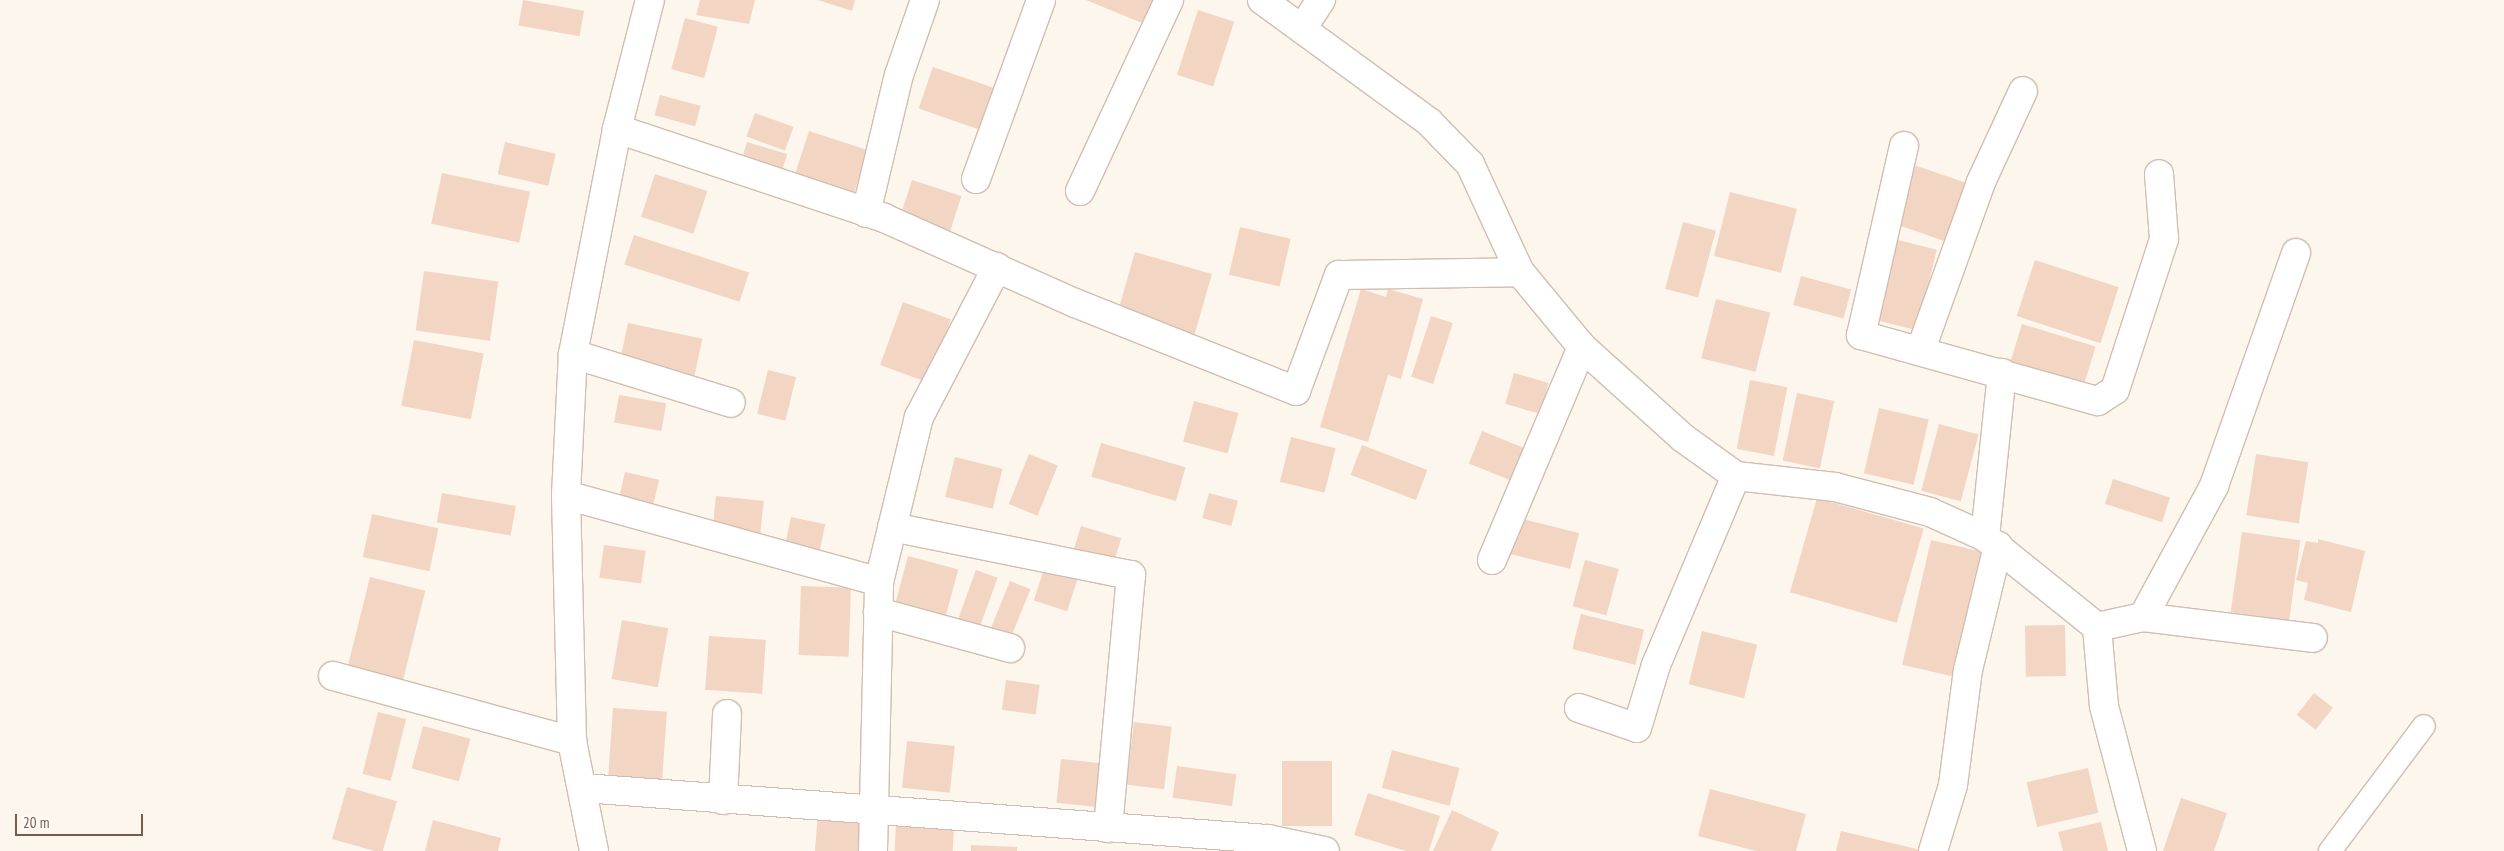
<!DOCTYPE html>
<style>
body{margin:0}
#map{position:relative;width:2504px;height:851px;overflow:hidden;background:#fdf6ec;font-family:"PT Sans Narrow",sans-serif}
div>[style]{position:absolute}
.building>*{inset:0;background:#f3d5c3;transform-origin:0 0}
.roads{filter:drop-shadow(1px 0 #d1beb0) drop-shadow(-1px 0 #d1beb0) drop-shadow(0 1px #d1beb0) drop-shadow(0 -1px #d1beb0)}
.lane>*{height:22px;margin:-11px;padding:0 11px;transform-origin:11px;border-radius:11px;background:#fff}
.street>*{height:28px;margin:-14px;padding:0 14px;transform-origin:14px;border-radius:14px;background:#fff}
span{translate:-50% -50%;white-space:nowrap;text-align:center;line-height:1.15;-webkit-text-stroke:4px #fffaf3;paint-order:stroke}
.scale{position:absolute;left:15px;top:814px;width:128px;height:22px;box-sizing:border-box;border:2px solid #7a5c4d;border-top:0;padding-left:6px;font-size:15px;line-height:18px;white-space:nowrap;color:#7a5c4d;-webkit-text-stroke:4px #fffaf3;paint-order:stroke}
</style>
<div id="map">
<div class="building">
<i style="left:523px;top:0;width:62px;height:26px;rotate:10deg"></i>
<i style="clip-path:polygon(700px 0,755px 0,749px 24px,696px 15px)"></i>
<i style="clip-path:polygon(818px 0,855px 0,852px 11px)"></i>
<i style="clip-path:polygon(1086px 0,1157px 0,1147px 25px)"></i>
<i style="left:1198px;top:10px;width:38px;height:68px;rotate:18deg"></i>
<i style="left:685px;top:18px;width:34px;height:53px;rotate:15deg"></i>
<i style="left:933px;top:67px;width:70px;height:44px;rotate:19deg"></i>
<i style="left:660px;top:95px;width:42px;height:21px;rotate:15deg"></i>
<i style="left:755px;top:113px;width:41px;height:25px;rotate:20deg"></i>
<i style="left:809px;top:131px;width:62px;height:48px;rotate:18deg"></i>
<i style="left:505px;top:142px;width:52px;height:33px;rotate:13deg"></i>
<i style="left:747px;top:142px;width:42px;height:25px;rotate:17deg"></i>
<i style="left:1914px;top:165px;width:54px;height:62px;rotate:19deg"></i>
<i style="left:442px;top:173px;width:90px;height:52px;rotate:12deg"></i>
<i style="left:655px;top:174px;width:55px;height:45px;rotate:18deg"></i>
<i style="left:912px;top:180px;width:52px;height:38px;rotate:18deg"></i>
<i style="left:1730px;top:192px;width:69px;height:66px;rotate:14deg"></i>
<i style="left:1683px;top:222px;width:34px;height:69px;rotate:15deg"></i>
<i style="left:1240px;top:227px;width:52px;height:49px;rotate:13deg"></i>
<i style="left:634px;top:235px;width:121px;height:31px;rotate:18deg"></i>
<i style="left:1898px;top:240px;width:40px;height:83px;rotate:14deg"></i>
<i style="left:1135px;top:252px;width:80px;height:67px;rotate:16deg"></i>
<i style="left:2035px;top:260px;width:88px;height:59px;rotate:18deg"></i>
<i style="left:424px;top:271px;width:75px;height:60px;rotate:8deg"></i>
<i style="left:1801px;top:276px;width:52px;height:30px;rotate:15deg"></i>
<i style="clip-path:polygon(1361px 289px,1386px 297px,1388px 289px,1423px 299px,1401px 379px,1388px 375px,1368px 442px,1320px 427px)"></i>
<i style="left:1716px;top:299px;width:56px;height:61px;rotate:14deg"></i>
<i style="left:903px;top:302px;width:51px;height:67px;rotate:20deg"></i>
<i style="left:1431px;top:316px;width:23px;height:64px;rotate:18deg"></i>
<i style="left:628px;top:323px;width:76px;height:39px;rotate:12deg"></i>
<i style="left:2022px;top:324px;width:77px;height:41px;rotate:17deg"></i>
<i style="left:414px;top:340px;width:71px;height:67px;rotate:11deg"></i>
<i style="left:768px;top:370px;width:29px;height:45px;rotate:14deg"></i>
<i style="left:1514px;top:373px;width:36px;height:32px;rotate:16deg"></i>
<i style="left:1750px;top:380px;width:38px;height:70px;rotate:11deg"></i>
<i style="left:1797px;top:393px;width:38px;height:69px;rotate:12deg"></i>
<i style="left:619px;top:395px;width:48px;height:28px;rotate:10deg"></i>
<i style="left:1194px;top:401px;width:46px;height:42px;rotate:15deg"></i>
<i style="left:1879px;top:408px;width:51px;height:67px;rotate:13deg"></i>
<i style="left:1939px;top:424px;width:41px;height:69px;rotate:15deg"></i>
<i style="left:1482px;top:431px;width:46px;height:35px;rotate:22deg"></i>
<i style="left:1291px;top:437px;width:46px;height:46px;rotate:14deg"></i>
<i style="left:1101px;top:443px;width:88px;height:35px;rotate:16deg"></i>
<i style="left:1362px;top:445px;width:70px;height:32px;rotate:21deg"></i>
<i style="left:1029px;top:454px;width:31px;height:54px;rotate:22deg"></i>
<i style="left:2256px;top:454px;width:53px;height:62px;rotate:9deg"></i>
<i style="left:955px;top:457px;width:49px;height:41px;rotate:14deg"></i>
<i style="left:625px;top:472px;width:35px;height:26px;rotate:13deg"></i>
<i style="left:2113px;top:479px;width:60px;height:26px;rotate:18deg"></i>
<i style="left:442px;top:493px;width:75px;height:30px;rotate:10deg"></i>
<i style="left:1209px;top:493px;width:30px;height:26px;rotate:15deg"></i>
<i style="left:716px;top:496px;width:48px;height:34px;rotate:6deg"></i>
<i style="left:1817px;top:498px;width:111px;height:98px;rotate:16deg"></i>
<i style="left:372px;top:514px;width:68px;height:44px;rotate:12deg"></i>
<i style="left:791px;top:517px;width:35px;height:28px;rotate:12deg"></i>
<i style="left:1515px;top:517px;width:66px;height:37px;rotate:14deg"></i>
<i style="left:1081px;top:526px;width:42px;height:30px;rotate:17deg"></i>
<i style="left:2242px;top:532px;width:59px;height:81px;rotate:8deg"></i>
<i style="clip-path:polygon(2318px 539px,2365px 551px,2351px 612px,2304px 600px,2308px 583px,2296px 580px,2306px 541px,2318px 543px)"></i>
<i style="left:1931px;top:540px;width:59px;height:128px;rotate:13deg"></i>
<i style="left:604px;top:545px;width:42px;height:33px;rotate:8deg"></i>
<i style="left:908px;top:556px;width:52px;height:52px;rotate:15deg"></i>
<i style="left:1585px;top:560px;width:35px;height:48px;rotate:15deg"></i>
<i style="left:1044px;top:569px;width:35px;height:33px;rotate:18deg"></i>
<i style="left:976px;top:570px;width:23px;height:60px;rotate:20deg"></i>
<i style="left:370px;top:577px;width:57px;height:92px;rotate:14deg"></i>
<i style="left:1010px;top:581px;width:22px;height:54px;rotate:22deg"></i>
<i style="left:801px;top:586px;width:50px;height:69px;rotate:2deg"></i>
<i style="left:1581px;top:614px;width:65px;height:36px;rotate:14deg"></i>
<i style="left:622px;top:620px;width:47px;height:60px;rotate:10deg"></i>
<i style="left:2065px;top:625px;width:51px;height:40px;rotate:89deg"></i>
<i style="left:1702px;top:631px;width:57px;height:55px;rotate:14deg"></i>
<i style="left:709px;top:636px;width:57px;height:54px;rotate:4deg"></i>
<i style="left:1006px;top:680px;width:34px;height:30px;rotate:8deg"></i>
<i style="left:2314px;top:693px;width:24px;height:28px;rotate:38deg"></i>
<i style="left:613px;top:708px;width:54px;height:70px;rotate:4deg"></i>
<i style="left:378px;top:712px;width:29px;height:64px;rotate:14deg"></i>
<i style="left:1134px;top:722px;width:38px;height:63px;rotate:7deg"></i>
<i style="left:423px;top:726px;width:49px;height:44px;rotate:15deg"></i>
<i style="left:907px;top:741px;width:48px;height:47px;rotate:6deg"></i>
<i style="left:1392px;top:750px;width:70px;height:39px;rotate:15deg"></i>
<i style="left:1061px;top:759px;width:48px;height:44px;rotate:6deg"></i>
<i style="left:1332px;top:761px;width:65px;height:50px;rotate:90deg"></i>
<i style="left:1177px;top:766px;width:60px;height:32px;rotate:8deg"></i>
<i style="left:2088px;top:768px;width:46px;height:63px;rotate:77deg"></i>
<i style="left:347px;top:787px;width:52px;height:54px;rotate:16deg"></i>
<i style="clip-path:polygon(1710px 789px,1806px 814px,1796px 851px,1756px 851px,1698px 836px)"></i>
<i style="clip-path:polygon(1368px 793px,1440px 816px,1429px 851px,1406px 851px,1354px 835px)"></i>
<i style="clip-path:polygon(2181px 798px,2227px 813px,2214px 851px,2163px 851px)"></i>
<i style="clip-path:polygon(1452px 810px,1499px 832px,1491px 851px,1433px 851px)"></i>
<i style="left:818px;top:815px;width:46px;height:36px;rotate:5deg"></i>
<i style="clip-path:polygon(433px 820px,501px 838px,498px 851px,425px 851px)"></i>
<i style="clip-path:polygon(2101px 822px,2108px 851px,2063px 851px,2058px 832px)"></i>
<i style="left:896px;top:824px;width:58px;height:27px;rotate:3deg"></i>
<i style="clip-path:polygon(1841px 831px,1921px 850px,1921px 851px,1836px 851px)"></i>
<i style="clip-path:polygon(971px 845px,1017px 847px,1017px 851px,971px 851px)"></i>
</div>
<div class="roads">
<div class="lane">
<i style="left:2330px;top:851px;width:156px;rotate:-53.1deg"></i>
</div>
<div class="street">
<i style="left:1262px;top:0;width:207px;rotate:36.1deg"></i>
<i style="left:1429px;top:122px;width:59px;rotate:45.7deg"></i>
<i style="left:1470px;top:164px;width:119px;rotate:65.2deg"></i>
<i style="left:1520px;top:272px;width:97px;rotate:50.4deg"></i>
<i style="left:1582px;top:347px;width:136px;rotate:42deg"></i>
<i style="left:1683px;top:438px;width:65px;rotate:35.6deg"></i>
<i style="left:1736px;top:476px;width:100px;rotate:6.3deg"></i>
<i style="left:1835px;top:487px;width:98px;rotate:14.7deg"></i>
<i style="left:1930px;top:512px;width:60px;rotate:24.4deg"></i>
<i style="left:1985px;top:537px;width:144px;rotate:38.8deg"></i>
<i style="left:1302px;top:29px;width:35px;rotate:-57deg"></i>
<i style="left:617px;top:129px;width:281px;rotate:18.4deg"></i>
<i style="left:884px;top:218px;width:209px;rotate:24deg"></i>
<i style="left:1075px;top:303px;width:238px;rotate:21.7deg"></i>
<i style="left:1296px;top:391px;width:124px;rotate:-69.7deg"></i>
<i style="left:1339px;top:275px;width:181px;rotate:-0.9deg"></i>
<i style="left:1904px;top:146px;width:194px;rotate:102.8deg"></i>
<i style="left:1861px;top:335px;width:246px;rotate:15.6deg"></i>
<i style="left:2098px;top:401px;width:20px;rotate:-33deg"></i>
<i style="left:2115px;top:390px;width:159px;rotate:-72deg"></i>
<i style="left:2164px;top:239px;width:65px;rotate:-94.4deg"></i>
<i style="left:976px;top:179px;width:190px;rotate:-70deg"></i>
<i style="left:1080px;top:191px;width:211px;rotate:-65deg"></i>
<i style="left:866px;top:213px;width:142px;rotate:-76.6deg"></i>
<i style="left:899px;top:75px;width:79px;rotate:-70.9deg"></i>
<i style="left:1921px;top:349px;width:177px;rotate:-70.2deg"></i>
<i style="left:1981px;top:182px;width:100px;rotate:-65.2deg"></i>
<i style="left:573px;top:354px;width:165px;rotate:17.2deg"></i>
<i style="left:566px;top:495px;width:325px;rotate:15.5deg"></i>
<i style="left:892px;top:527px;width:244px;rotate:11.4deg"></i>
<i style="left:1131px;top:575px;width:254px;rotate:95.2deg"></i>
<i style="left:1985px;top:537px;width:165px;rotate:-84.1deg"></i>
<i style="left:1492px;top:560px;width:231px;rotate:-67.1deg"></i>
<i style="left:878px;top:612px;width:137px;rotate:15.3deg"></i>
<i style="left:2143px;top:617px;width:171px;rotate:7deg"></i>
<i style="left:333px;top:676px;width:248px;rotate:15.2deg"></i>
<i style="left:1579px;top:708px;width:61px;rotate:19deg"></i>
<i style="left:1637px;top:728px;width:66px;rotate:-73.2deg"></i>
<i style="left:1656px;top:665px;width:205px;rotate:-67.1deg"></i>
<i style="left:583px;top:788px;width:687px;rotate:4.26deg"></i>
<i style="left:1268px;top:839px;width:58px;rotate:11.9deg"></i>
<i style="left:723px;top:800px;width:86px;rotate:-87.3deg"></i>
<i style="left:594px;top:851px;width:112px;rotate:-101.3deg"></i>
<i style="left:572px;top:741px;width:246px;rotate:-91.4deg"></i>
<i style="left:566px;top:495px;width:141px;rotate:-87.2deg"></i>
<i style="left:573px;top:354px;width:229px;rotate:-78.9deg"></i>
<i style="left:617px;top:129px;width:133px;rotate:-75.7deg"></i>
<i style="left:873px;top:851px;width:269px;rotate:-88.7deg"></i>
<i style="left:879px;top:582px;width:170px;rotate:-76.4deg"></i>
<i style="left:919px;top:417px;width:169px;rotate:-62.5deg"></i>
<i style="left:1933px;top:851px;width:69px;rotate:-73.1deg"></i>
<i style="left:1953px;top:785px;width:116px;rotate:-82.6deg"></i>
<i style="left:1968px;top:670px;width:128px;rotate:-76.4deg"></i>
<i style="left:2142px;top:851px;width:150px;rotate:-104.7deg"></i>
<i style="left:2104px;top:706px;width:79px;rotate:-95.1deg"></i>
<i style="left:2097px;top:627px;width:47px;rotate:-12.3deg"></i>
<i style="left:2143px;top:617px;width:149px;rotate:-61.5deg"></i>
<i style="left:2214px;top:486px;width:247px;rotate:-70.6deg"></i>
</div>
</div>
<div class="scale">20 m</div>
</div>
